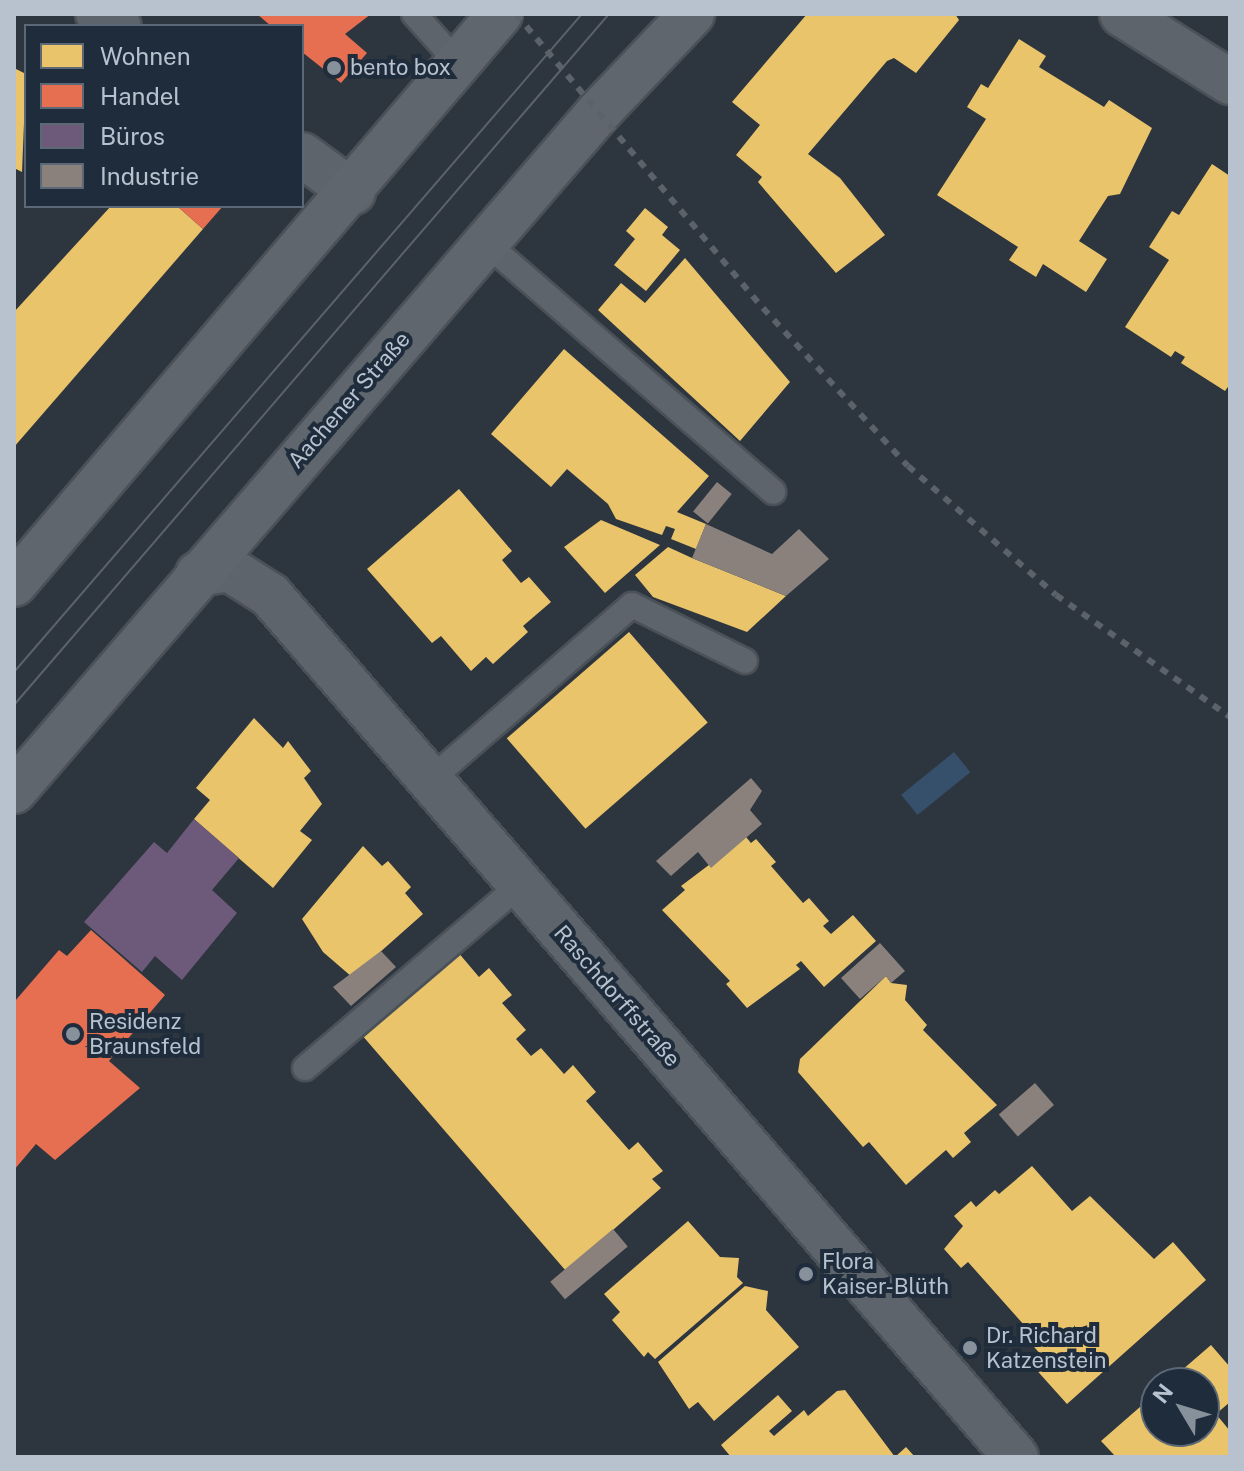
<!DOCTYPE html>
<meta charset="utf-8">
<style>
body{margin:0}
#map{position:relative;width:1244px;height:1471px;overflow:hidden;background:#2d353e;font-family:"Public Sans",sans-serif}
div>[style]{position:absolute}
.water>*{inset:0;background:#364f6a;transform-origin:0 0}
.homes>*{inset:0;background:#e9c46a;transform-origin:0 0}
.shops>*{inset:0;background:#e76f51}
.offices>*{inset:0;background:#6d597a}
.industry>*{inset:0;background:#8a817c;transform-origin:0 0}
.roads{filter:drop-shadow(2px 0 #4b5158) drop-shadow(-2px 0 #4b5158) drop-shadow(0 2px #4b5158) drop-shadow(0 -2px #4b5158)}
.service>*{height:24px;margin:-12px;padding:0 12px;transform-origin:12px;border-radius:12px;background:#5e646b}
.minor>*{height:44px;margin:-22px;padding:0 22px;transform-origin:22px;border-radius:22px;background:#5e646b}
.primary>*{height:44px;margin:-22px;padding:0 22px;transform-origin:22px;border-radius:22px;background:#60666d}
.tram>*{height:2px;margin:-1px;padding:0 1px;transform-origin:1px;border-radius:1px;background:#5c626a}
.rail>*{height:6px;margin-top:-3px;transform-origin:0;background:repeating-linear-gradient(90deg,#5c626a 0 8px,transparent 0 16px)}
.dots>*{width:22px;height:22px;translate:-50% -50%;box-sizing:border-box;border:4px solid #1e2c3b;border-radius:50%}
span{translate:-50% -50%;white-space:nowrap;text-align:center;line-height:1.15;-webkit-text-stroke:8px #1e2c3b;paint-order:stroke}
.poi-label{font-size:22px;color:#b8c2ce}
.left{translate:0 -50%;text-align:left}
.street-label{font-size:22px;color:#b8c2ce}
.frame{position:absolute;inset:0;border:16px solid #b8c2ce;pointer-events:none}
.legend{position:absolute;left:24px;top:24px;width:280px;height:184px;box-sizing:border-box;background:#1e2c3b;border:2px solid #5c6876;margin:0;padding:10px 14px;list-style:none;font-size:24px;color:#b8c2ce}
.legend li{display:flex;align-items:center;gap:16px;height:40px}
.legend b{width:40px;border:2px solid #5c6876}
.north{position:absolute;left:1140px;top:1367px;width:80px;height:80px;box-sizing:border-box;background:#1e2c3b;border:2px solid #5c6876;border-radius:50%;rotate:308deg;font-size:22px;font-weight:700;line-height:32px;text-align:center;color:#b8c2ce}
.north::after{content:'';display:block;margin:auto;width:28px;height:36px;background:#87919c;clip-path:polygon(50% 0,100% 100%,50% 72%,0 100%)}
</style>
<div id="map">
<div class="water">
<i style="left:954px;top:752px;width:26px;height:68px;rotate:51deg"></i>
</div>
<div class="homes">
<i style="clip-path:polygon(807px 14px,955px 14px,959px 20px,916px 73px,894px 58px,887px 61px,808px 154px,840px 178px,885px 235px,836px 273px,758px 182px,762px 177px,736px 155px,760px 125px,732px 102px)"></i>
<i style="clip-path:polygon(1019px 39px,1046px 56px,1039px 67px,1104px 107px,1109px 100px,1152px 128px,1120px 194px,1108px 196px,1079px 241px,1107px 259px,1086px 292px,1043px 264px,1036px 277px,1009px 260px,1018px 247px,937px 195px,986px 119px,967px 107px,981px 84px,988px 88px)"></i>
<i style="clip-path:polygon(14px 68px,26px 74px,22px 172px,14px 168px)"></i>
<i style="clip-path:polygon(1212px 164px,1230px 176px,1230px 384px,1225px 391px,1181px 363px,1185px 357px,1175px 351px,1171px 357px,1125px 327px,1169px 260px,1149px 247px,1172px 211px,1179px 215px)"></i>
<i style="clip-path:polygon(111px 206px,177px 206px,203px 229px,14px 447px,14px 312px)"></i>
<i style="clip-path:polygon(645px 208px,668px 227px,662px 235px,680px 250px,646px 291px,614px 265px,635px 239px,626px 231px)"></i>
<i style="clip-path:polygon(685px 258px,790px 382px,740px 441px,598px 310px,621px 283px,645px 303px)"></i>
<i style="clip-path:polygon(564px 349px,709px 476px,677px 512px,706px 524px,696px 549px,671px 539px,675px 529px,666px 526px,662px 535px,616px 519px,608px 504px,567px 469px,551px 487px,491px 434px)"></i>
<i style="clip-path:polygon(459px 489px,512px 551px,502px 560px,521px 583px,529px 577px,551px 602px,523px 626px,528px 632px,493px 664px,486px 657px,471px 671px,441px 636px,432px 643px,367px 569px)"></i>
<i style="clip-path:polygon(601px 520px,660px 545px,605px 593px,564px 547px)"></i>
<i style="clip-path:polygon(668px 547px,692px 558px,786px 596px,747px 632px,653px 597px,635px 575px)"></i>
<i style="left:629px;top:632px;width:120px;height:162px;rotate:49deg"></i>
<i style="clip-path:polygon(254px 718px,283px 748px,288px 741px,311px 771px,304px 778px,322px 804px,300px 831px,312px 840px,273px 888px,194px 819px,210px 800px,196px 788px)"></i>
<i style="clip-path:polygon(746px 837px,751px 843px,756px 839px,776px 862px,771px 866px,803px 903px,809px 898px,829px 921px,823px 926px,831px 934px,853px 915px,876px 941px,824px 987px,801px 961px,796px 965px,800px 969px,747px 1008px,726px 984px,730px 981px,662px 910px,685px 890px,681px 886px)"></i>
<i style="clip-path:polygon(363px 846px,382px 866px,388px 861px,411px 887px,405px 893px,423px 914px,352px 977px,323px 952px,302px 919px)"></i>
<i style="clip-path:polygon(457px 951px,479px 977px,489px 968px,512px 995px,502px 1003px,526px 1030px,516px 1039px,531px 1056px,541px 1048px,564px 1074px,573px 1065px,596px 1092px,586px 1101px,629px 1150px,638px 1142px,663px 1171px,652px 1179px,661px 1188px,566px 1271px,361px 1034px)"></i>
<i style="clip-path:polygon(886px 976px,891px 983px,907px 985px,905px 1000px,927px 1025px,923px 1030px,997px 1105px,964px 1133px,971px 1142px,953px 1158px,946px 1150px,906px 1185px,869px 1142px,863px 1147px,798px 1072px,800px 1059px)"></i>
<i style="clip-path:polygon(1032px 1166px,1072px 1211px,1090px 1196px,1154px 1259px,1173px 1242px,1206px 1280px,1067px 1404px,1032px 1365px,1042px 1356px,1028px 1340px,1033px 1335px,968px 1262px,961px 1268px,944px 1249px,963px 1226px,954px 1216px,971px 1201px,976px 1207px,995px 1190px,999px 1194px)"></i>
<i style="clip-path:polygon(688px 1221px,720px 1257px,739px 1258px,737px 1277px,743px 1283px,655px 1359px,648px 1352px,644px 1357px,612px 1320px,620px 1312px,604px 1294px)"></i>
<i style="clip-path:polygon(745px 1286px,768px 1291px,766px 1310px,799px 1347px,714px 1421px,698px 1402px,689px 1409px,658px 1362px)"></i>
<i style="clip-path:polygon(1211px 1345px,1230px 1367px,1230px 1402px,1216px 1414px,1230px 1431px,1230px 1457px,1116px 1457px,1101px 1441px,1156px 1393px,1156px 1431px,1204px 1431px,1204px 1383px,1167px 1383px)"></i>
<i style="clip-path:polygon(845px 1390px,895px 1457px,906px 1447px,915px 1457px,731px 1457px,721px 1445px,778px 1395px,792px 1411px,769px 1431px,774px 1436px,804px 1410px,808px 1416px,837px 1391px)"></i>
</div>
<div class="shops">
<i style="clip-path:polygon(257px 14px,371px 14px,345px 34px,367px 53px,341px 83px,302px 52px,302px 26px,271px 26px)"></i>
<i style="clip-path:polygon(177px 206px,223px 206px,203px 229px)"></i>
<i style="clip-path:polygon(91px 930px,165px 995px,109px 1061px,140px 1088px,55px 1160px,36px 1144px,14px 1170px,15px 1001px,59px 950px,67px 956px)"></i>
</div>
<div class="offices">
<i style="clip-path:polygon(194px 819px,239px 858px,212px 890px,237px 913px,182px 980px,155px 956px,142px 972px,84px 922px,154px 842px,167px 853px)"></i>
</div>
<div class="industry">
<i style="left:717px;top:482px;width:19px;height:38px;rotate:39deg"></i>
<i style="clip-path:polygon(706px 524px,772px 554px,799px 529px,829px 559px,786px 596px,692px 558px)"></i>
<i style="clip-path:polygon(751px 778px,762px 791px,750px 810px,762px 824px,711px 868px,698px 852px,671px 876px,656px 861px)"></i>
<i style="clip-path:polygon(880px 943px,905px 971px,891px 983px,886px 976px,860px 999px,841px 978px)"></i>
<i style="clip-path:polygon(381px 951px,396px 967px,351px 1006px,333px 987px)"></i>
<i style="left:1035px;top:1083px;width:29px;height:48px;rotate:49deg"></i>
<i style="left:613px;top:1229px;width:23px;height:82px;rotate:50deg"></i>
</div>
<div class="roads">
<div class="service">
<i style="left:414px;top:14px;width:69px;rotate:48deg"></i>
<i style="left:486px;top:243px;width:380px;rotate:40.9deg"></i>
<i style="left:430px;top:780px;width:267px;rotate:-40.9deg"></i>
<i style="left:632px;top:605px;width:126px;rotate:26.4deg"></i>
<i style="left:305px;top:1068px;width:284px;rotate:-40.4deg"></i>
</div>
<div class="minor">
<i style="left:98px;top:14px;width:24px;rotate:30deg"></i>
<i style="left:1122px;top:14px;width:128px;rotate:32.2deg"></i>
<i style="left:302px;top:155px;width:63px;rotate:36deg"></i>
<i style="left:198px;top:574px;width:31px;rotate:-9deg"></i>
<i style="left:229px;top:569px;width:49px;rotate:32.4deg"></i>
<i style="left:270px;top:595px;width:1140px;rotate:49.13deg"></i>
</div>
<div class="primary">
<i style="left:14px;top:584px;width:749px;rotate:-49.55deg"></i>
<i style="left:14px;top:791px;width:895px;rotate:-49.26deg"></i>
<i style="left:598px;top:113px;width:137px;rotate:-46.5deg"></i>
</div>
</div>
<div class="tram">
<i style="left:14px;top:672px;width:869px;rotate:-49.2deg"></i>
<i style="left:14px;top:705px;width:912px;rotate:-49.27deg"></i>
</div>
<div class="rail">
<i style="left:516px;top:14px;width:384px;rotate:50deg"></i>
<i style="left:763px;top:308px;width:214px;rotate:47.5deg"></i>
<i style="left:908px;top:466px;width:196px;rotate:41.1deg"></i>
<i style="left:1056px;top:595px;width:213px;rotate:35deg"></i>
</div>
<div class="dots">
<i style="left:334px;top:68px;background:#87919c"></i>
<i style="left:73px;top:1034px;background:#87919c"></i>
<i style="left:806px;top:1274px;background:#87919c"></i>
<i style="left:970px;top:1348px;background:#87919c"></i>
</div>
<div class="poi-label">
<span class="left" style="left:350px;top:68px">bento box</span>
<span class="left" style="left:89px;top:1034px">Residenz<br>Braunsfeld</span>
<span class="left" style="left:822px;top:1274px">Flora<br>Kaiser-Blüth</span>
<span class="left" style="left:986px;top:1348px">Dr. Richard<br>Katzenstein</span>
</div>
<div class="street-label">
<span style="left:349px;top:400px;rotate:-49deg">Aachener Straße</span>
<span style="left:617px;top:996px;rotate:49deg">Raschdorffstraße</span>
</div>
<div class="frame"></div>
<ul class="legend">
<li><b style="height:22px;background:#e9c46a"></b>Wohnen</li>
<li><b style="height:22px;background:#e76f51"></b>Handel</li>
<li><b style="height:22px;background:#6d597a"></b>Büros</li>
<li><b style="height:22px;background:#8a817c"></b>Industrie</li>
</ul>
<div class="north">N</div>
</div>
